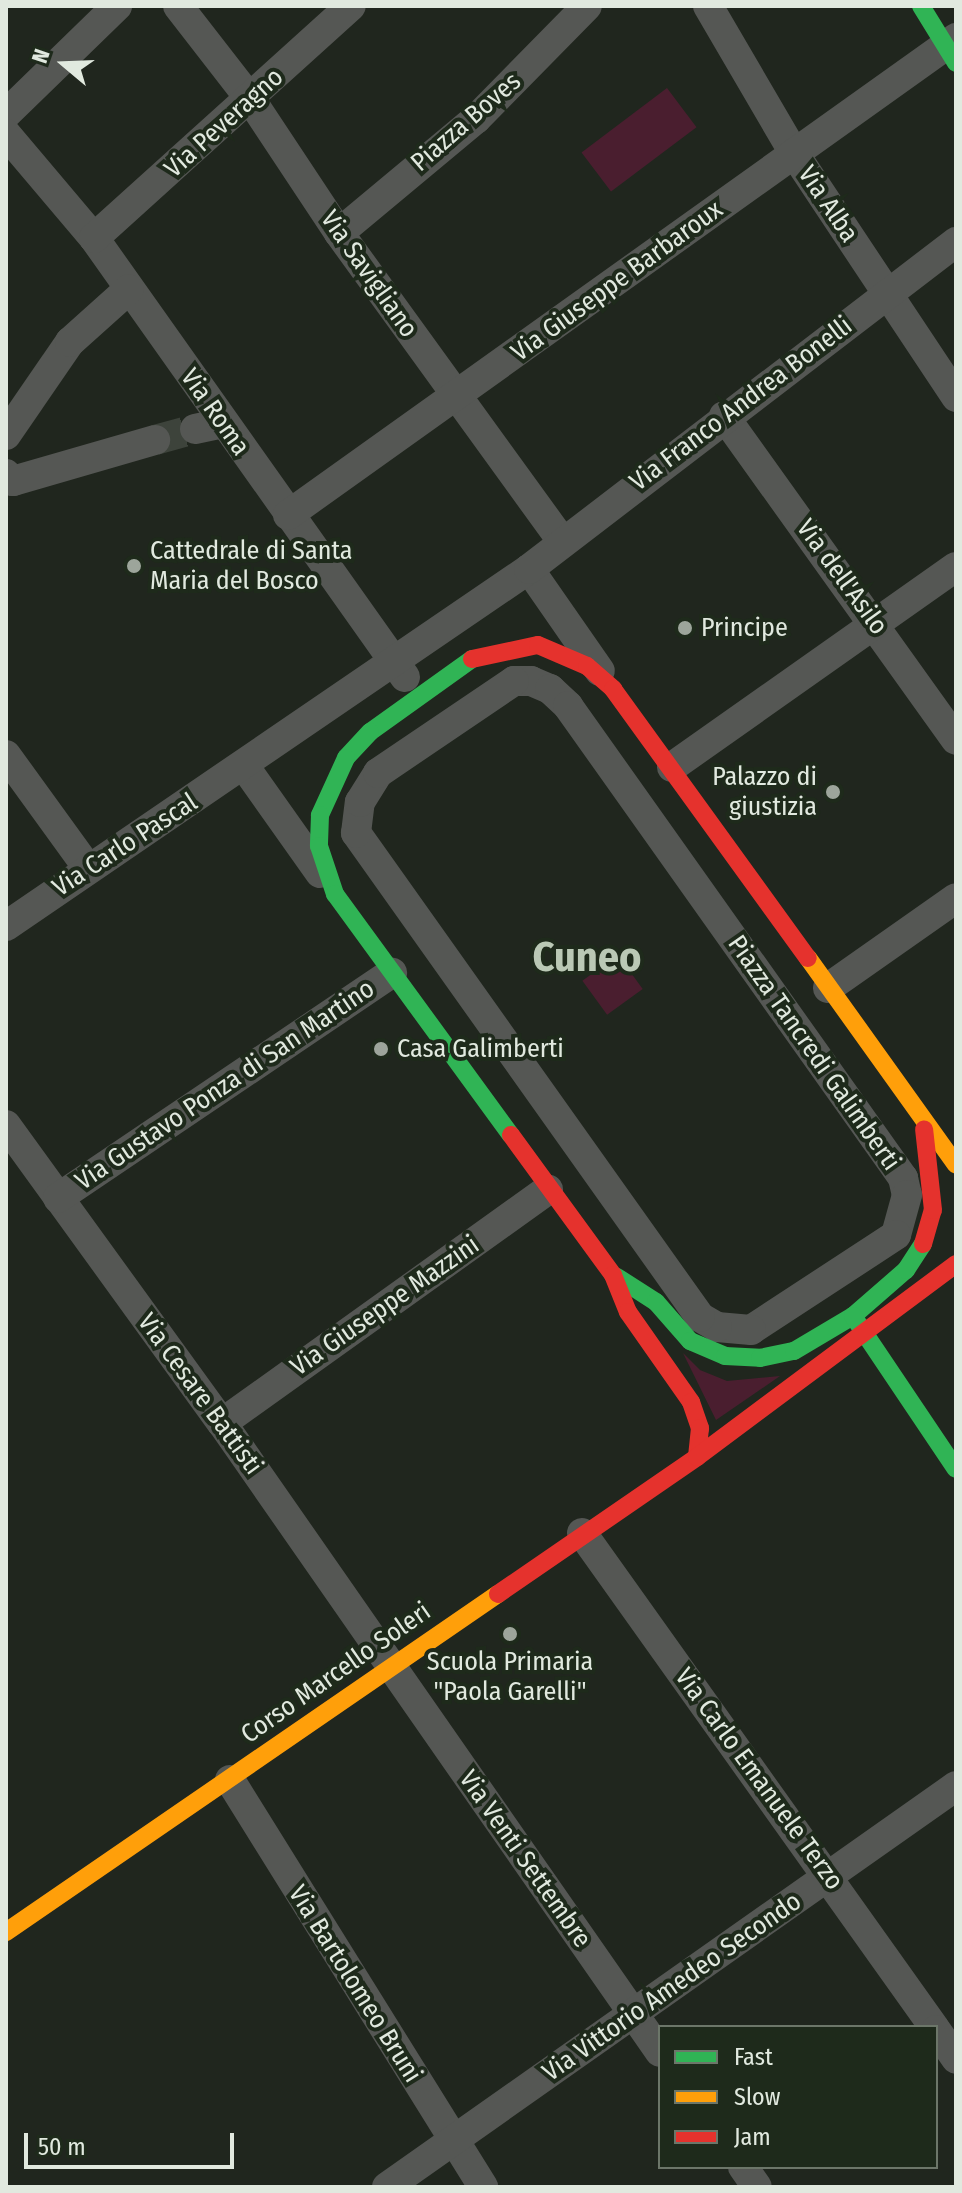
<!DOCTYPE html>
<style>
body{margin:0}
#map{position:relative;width:962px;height:2193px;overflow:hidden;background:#20261e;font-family:"Fira Sans Condensed",sans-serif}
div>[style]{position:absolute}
.green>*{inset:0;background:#4a1e2f;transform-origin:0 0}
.street-tunnel>*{height:30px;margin-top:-15px;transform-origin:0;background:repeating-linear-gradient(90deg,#3d433b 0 30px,transparent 0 45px)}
.street>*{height:30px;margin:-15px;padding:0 15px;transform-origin:15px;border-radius:15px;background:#555754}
.fast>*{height:18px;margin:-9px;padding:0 9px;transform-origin:9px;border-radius:9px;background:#30b455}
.slow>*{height:18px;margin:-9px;padding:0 9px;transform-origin:9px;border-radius:9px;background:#ff9f0a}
.jam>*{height:18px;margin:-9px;padding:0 9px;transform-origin:9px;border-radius:9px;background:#e5322d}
.dots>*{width:22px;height:22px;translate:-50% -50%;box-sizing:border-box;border:4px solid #1e2a1b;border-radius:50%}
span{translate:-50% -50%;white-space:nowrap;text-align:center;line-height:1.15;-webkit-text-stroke:8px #1e2a1b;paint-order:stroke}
.street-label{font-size:26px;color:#e1e9df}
.poi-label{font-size:26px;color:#e1e9df}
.left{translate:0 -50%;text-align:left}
.right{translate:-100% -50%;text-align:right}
.town-label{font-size:42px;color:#bac8b5;font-weight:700}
.frame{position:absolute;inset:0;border:8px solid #e1e9df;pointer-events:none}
.legend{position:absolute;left:658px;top:2025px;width:280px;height:144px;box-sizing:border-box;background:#1e2a1b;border:2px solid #6c7669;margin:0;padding:10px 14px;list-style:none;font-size:24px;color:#e1e9df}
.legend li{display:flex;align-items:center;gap:16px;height:40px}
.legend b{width:40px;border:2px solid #6c7669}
.north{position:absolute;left:24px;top:24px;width:80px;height:80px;-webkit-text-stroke:6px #1e2a1b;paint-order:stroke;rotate:289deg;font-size:22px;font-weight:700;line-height:32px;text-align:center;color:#e1e9df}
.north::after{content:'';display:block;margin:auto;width:28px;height:36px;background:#e1e9df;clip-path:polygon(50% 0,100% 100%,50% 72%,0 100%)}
.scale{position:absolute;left:24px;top:2133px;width:210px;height:36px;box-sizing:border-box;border:4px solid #e1e9df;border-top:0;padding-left:10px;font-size:24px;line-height:28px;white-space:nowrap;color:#e1e9df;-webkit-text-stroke:6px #1e2a1b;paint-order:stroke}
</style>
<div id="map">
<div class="green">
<i style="left:667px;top:88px;width:49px;height:107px;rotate:53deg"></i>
<i style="left:618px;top:955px;width:42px;height:44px;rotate:54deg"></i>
<i style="clip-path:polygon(683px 1353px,700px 1370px,727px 1381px,780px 1376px,716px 1420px)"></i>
</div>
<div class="street-tunnel">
<i style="left:155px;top:440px;width:41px;rotate:-15.4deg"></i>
</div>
<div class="street">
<i style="left:178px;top:6px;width:119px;rotate:52.2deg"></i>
<i style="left:251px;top:100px;width:159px;rotate:56.5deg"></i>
<i style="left:339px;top:233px;width:380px;rotate:54.1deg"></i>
<i style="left:708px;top:6px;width:170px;rotate:59.7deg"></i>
<i style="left:794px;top:153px;width:293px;rotate:56.4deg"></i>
<i style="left:6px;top:114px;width:155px;rotate:-44.2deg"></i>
<i style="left:6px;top:134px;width:136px;rotate:49.8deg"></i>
<i style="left:94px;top:238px;width:538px;rotate:54.69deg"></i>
<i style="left:339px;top:233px;width:178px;rotate:-39.8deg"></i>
<i style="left:476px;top:119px;width:158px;rotate:-45.5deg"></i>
<i style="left:94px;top:238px;width:346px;rotate:-42.1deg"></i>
<i style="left:724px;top:416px;width:398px;rotate:54.4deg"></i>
<i style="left:195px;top:429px;width:29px;rotate:-12deg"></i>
<i style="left:6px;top:435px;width:113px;rotate:-55.5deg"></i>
<i style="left:70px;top:342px;width:79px;rotate:-41.9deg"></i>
<i style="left:6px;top:474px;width:10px;rotate:45deg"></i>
<i style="left:13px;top:481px;width:148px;rotate:-16.1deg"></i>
<i style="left:288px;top:515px;width:821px;rotate:-35.53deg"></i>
<i style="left:529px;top:569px;width:124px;rotate:55.2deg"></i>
<i style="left:514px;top:681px;width:17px"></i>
<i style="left:531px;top:681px;width:21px;rotate:23deg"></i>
<i style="left:550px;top:689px;width:25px;rotate:43deg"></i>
<i style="left:568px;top:706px;width:579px;rotate:54.63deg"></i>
<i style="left:903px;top:1178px;width:17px;rotate:77deg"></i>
<i style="left:907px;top:1195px;width:41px;rotate:105.4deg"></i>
<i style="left:896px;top:1235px;width:173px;rotate:146.8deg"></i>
<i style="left:751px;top:1330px;width:34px;rotate:-175deg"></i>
<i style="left:717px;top:1327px;width:20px;rotate:-150deg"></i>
<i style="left:700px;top:1317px;width:594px;rotate:-125.4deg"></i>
<i style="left:356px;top:833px;width:31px;rotate:-83deg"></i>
<i style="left:360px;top:802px;width:34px;rotate:-58deg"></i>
<i style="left:378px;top:773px;width:164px;rotate:-34.1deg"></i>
<i style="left:6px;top:755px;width:138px;rotate:54.1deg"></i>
<i style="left:245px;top:767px;width:130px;rotate:54.7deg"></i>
<i style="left:672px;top:767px;width:347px;rotate:-35.2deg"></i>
<i style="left:6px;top:926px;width:633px;rotate:-34.32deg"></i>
<i style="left:529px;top:569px;width:538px;rotate:-37.45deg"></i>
<i style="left:828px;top:988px;width:156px;rotate:-35.1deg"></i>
<i style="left:6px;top:1125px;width:368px;rotate:54.1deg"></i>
<i style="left:222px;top:1423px;width:766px;rotate:55.15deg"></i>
<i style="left:58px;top:1198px;width:403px;rotate:-34deg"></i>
<i style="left:222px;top:1423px;width:401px;rotate:-35.6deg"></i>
<i style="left:582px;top:1533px;width:607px;rotate:54.53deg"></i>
<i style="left:230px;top:1780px;width:479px;rotate:58.1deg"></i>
<i style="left:936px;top:2030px;width:35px;rotate:55deg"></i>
<i style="left:743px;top:2167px;width:24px;rotate:55deg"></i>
<i style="left:387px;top:2187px;width:696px;rotate:-35.17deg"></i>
</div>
<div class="fast">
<i style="left:921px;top:6px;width:67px;rotate:58.4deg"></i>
<i style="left:472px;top:659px;width:125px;rotate:144.4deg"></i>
<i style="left:370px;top:732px;width:35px;rotate:133deg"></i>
<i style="left:346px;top:758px;width:63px;rotate:114.5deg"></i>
<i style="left:320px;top:815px;width:31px;rotate:92deg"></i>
<i style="left:319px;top:846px;width:51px;rotate:71.6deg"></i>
<i style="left:335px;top:894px;width:298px;rotate:53.9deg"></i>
<i style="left:617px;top:1277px;width:46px;rotate:32.7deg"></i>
<i style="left:656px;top:1302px;width:52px;rotate:48.9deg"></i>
<i style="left:690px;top:1341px;width:38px;rotate:23deg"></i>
<i style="left:725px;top:1356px;width:35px;rotate:3deg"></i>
<i style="left:760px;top:1358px;width:35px;rotate:-12deg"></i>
<i style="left:794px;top:1351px;width:69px;rotate:-30.7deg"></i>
<i style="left:853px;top:1316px;width:70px;rotate:-41deg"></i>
<i style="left:906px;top:1270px;width:31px;rotate:-57deg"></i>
<i style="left:853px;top:1316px;width:184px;rotate:56.1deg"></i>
</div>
<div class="slow">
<i style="left:808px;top:958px;width:254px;rotate:54.4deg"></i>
<i style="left:6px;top:1932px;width:597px;rotate:-34.49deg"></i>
</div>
<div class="jam">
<i style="left:472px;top:659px;width:67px;rotate:-12deg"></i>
<i style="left:538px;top:645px;width:53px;rotate:23.2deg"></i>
<i style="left:587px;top:666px;width:35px;rotate:41deg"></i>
<i style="left:613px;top:689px;width:332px;rotate:54.1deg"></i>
<i style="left:511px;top:1135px;width:173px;rotate:53.9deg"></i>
<i style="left:613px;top:1275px;width:40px;rotate:68deg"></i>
<i style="left:628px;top:1312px;width:110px;rotate:55deg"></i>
<i style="left:691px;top:1402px;width:28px;rotate:71deg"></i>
<i style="left:700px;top:1428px;width:29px;rotate:96deg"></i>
<i style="left:923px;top:1244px;width:35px;rotate:-74deg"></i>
<i style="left:933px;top:1210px;width:81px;rotate:-96.3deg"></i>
<i style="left:498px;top:1594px;width:242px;rotate:-34.5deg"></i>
<i style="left:697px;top:1457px;width:323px;rotate:-36.7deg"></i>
</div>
<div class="dots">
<i style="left:134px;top:566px;background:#9da59b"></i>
<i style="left:685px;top:628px;background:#9da59b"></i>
<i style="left:833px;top:792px;background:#9da59b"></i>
<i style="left:381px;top:1049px;background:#9da59b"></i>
<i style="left:510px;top:1634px;background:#9da59b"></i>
</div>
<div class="street-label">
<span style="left:466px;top:122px;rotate:-41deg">Piazza Boves</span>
<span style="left:224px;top:123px;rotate:-42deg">Via Peveragno</span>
<span style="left:828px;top:204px;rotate:56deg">Via Alba</span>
<span style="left:369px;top:274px;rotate:55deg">Via Savigliano</span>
<span style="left:617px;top:281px;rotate:-36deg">Via Giuseppe Barbaroux</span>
<span style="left:741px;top:404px;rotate:-37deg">Via Franco Andrea Bonelli</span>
<span style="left:215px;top:412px;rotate:55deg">Via Roma</span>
<span style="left:842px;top:577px;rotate:54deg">Via dell'Asilo</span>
<span style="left:125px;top:845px;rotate:-33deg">Via Carlo Pascal</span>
<span style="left:814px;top:1053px;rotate:55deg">Piazza Tancredi Galimberti</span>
<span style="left:225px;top:1085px;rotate:-34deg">Via Gustavo Ponza di San Martino</span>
<span style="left:385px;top:1306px;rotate:-35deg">Via Giuseppe Mazzini</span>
<span style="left:200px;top:1394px;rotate:54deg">Via Cesare Battisti</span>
<span style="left:336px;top:1673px;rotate:-35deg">Corso Marcello Soleri</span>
<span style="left:759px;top:1779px;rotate:54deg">Via Carlo Emanuele Terzo</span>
<span style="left:525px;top:1859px;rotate:55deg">Via Venti Settembre</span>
<span style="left:355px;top:1984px;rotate:58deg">Via Bartolomeo Bruni</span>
<span style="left:672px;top:1987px;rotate:-35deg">Via Vittorio Amedeo Secondo</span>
</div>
<div class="poi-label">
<span class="left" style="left:150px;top:566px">Cattedrale di Santa<br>Maria del Bosco</span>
<span class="left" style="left:701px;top:628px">Principe</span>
<span class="right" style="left:817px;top:792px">Palazzo di<br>giustizia</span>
<span class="left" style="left:397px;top:1049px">Casa Galimberti</span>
<span style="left:510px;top:1677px">Scuola Primaria<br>"Paola Garelli"</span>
</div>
<div class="town-label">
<span style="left:587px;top:957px">Cuneo</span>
</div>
<div class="frame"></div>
<ul class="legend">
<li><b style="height:10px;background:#30b455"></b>Fast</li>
<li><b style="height:10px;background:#ff9f0a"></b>Slow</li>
<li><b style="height:10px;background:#e5322d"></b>Jam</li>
</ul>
<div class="north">N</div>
<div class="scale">50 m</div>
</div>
